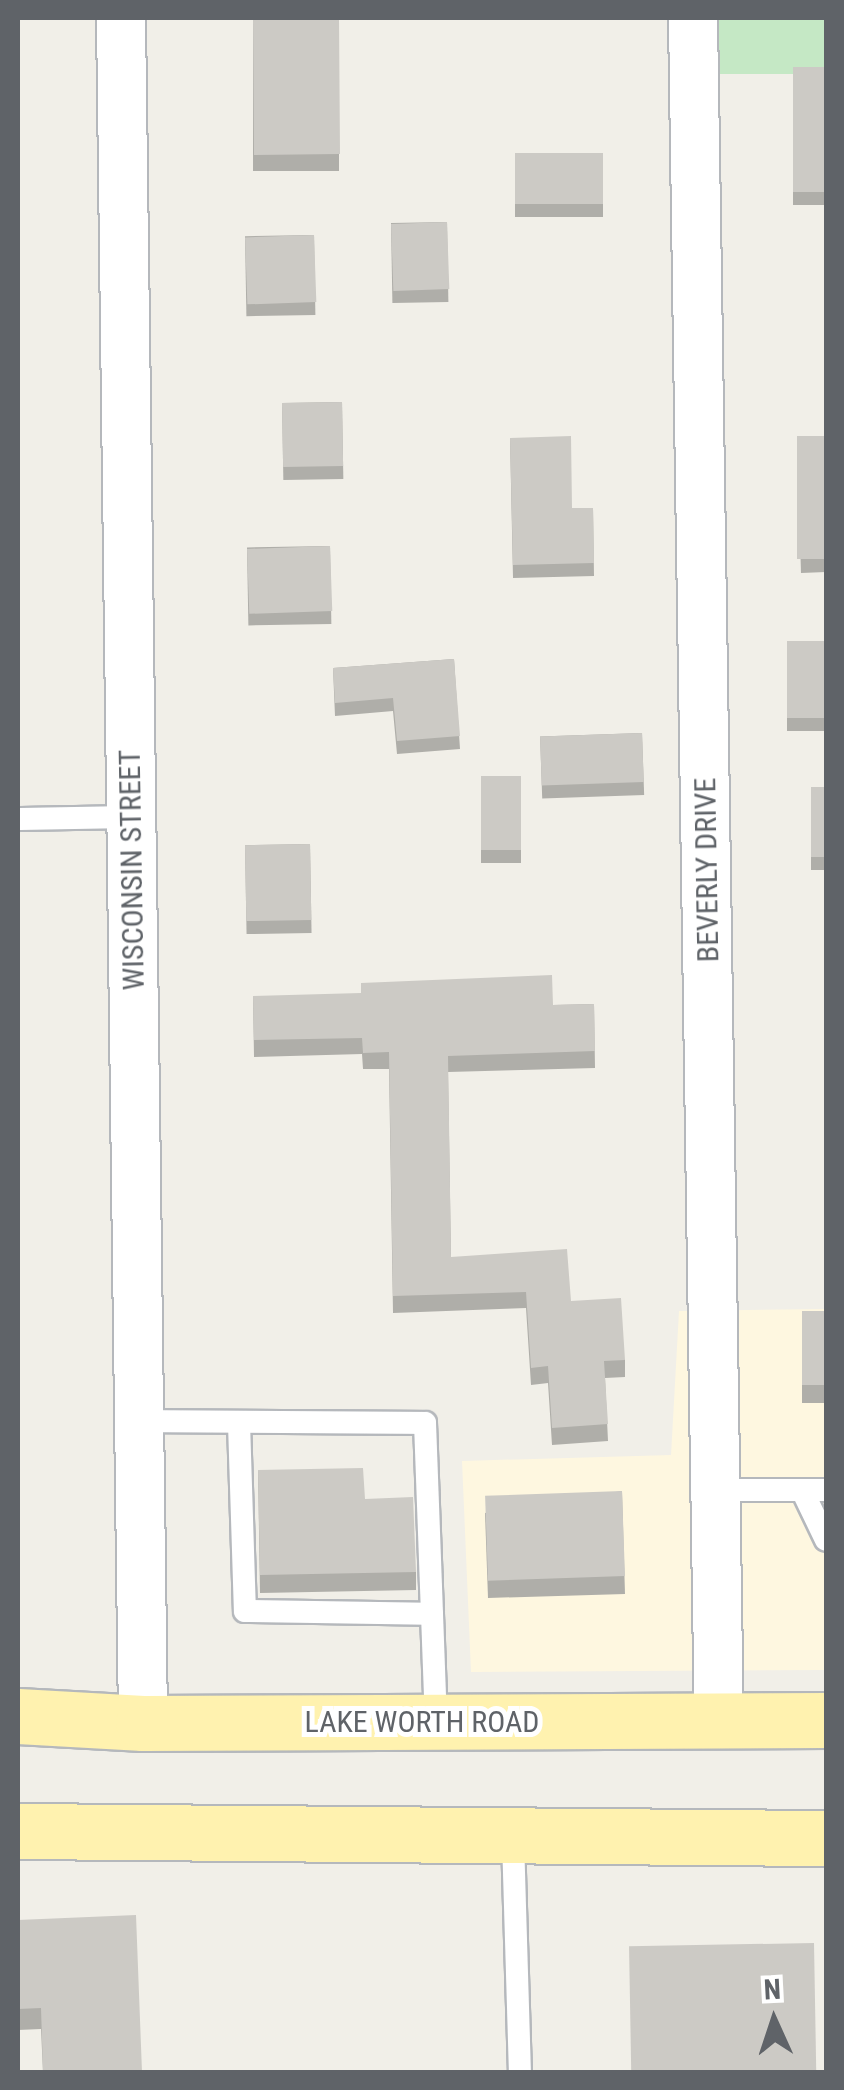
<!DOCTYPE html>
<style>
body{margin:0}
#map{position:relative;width:844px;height:2090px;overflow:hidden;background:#f1efe8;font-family:"Roboto Condensed",sans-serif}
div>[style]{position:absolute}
.commercial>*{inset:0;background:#fef7e0}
.green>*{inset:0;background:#c5e8c5;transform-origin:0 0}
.roads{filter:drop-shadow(2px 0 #b5b8bc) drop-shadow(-2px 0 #b5b8bc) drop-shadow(0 2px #b5b8bc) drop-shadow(0 -2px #b5b8bc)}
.service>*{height:22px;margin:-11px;padding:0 11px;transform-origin:11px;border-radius:11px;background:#fff}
.minor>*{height:48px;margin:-24px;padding:0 24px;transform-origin:24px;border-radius:24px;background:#fff}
.primary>*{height:55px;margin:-27.5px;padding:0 27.5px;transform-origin:27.5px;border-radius:27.5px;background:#fff2af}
.wall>*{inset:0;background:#afaea9;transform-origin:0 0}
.building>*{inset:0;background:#cccac5;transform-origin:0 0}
span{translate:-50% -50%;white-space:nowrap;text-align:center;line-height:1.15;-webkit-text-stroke:10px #fff;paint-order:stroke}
.street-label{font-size:30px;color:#5f6368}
.frame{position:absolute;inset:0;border:20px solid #5f6368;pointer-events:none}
.north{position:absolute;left:724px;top:1970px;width:100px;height:100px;-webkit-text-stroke:8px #fff;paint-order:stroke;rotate:357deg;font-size:28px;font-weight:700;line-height:40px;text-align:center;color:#5f6368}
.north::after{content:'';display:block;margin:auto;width:35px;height:45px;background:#5f6368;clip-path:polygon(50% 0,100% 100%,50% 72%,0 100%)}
</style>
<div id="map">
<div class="commercial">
<i style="clip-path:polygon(826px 1309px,826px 1670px,471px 1672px,462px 1461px,671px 1455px,679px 1311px)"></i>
</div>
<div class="green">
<i style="left:714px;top:18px;width:112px;height:56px"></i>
</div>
<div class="roads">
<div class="service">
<i style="left:18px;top:819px;width:113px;rotate:-1deg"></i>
<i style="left:139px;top:1421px;width:286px;rotate:0.4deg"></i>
<i style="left:425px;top:1423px;width:299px;rotate:87.9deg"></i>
<i style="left:239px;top:1423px;width:188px;rotate:88.2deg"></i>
<i style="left:245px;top:1611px;width:187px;rotate:0.9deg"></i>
<i style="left:716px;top:1490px;width:110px"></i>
<i style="left:802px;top:1490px;width:55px;rotate:64.4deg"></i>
<i style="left:513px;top:1839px;width:233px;rotate:88.3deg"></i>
</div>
<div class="minor">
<i style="left:121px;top:18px;width:1705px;rotate:89.26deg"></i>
<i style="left:693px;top:18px;width:1704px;rotate:89.13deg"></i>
</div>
<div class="primary">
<i style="left:18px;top:1716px;width:125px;rotate:3.2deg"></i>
<i style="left:143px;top:1723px;width:683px;rotate:-0.25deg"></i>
<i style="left:18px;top:1831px;width:808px;rotate:0.5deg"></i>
</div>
</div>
<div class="wall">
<i style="left:339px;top:18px;width:153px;height:86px;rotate:90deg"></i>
<i style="left:793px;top:67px;width:33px;height:138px"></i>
<i style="left:603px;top:153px;width:64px;height:88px;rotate:90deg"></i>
<i style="left:447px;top:222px;width:80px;height:56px;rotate:89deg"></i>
<i style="left:314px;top:235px;width:80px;height:69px;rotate:89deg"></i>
<i style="left:342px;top:402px;width:77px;height:60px;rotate:89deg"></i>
<i style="clip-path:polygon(826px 436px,826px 572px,801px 573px,797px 437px)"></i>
<i style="clip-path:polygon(510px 438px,572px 508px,593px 508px,594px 576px,513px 578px)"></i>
<i style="left:330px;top:546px;width:78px;height:83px;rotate:89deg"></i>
<i style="left:826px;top:641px;width:90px;height:39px;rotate:90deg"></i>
<i style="clip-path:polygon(454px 659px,460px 749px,397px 754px,393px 711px,335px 716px,333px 668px)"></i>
<i style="left:642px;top:733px;width:62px;height:102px;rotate:88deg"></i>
<i style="left:481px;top:776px;width:40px;height:87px"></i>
<i style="left:811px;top:787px;width:15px;height:83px"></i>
<i style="left:310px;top:844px;width:89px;height:65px;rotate:89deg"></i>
<i style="clip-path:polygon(253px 996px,553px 1005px,594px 1004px,595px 1068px,448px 1072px,451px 1257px,571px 1301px,625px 1360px,625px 1377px,605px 1378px,608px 1441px,552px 1445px,548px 1383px,531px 1385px,526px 1308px,393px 1313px,389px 1069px,363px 1069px,362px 1054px,254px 1057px)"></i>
<i style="left:826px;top:1311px;width:92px;height:24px;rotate:90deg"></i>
<i style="clip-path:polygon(258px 1470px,365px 1499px,416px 1572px,416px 1590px,260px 1593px)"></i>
<i style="left:18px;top:1476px;width:2px;height:79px"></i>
<i style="clip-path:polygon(622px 1491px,625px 1594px,488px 1598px,485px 1513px)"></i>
<i style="clip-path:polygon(18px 1920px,142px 2072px,43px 2072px,41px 2029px,18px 2030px)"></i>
</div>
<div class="building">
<i style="clip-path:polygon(277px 18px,339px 18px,340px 154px,254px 155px,253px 20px,277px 20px)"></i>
<i style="left:793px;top:67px;width:33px;height:125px"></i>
<i style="left:603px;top:153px;width:51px;height:88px;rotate:90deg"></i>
<i style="left:447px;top:222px;width:67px;height:56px;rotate:88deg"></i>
<i style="left:314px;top:235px;width:67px;height:69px;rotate:88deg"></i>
<i style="left:342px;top:402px;width:64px;height:60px;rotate:89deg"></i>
<i style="clip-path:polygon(571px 436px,572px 508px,593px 508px,594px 563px,513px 565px,510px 438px)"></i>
<i style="left:826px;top:436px;width:123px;height:29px;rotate:90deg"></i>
<i style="left:330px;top:546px;width:65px;height:83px;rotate:88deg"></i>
<i style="left:826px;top:641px;width:77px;height:39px;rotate:90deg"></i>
<i style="clip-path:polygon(454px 659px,460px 736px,397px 741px,393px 698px,335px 703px,333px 668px)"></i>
<i style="left:642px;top:733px;width:49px;height:102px;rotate:88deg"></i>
<i style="left:481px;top:776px;width:40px;height:74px"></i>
<i style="left:811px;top:787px;width:15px;height:70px"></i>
<i style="left:310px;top:844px;width:76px;height:65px;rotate:89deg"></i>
<i style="clip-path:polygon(552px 975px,553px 1005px,594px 1004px,595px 1051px,448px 1056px,451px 1257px,567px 1249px,571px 1301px,621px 1298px,625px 1360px,604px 1361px,608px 1424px,552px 1428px,548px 1366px,531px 1368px,526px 1292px,393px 1296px,389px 1052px,363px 1053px,362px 1038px,254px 1040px,253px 996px,361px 993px,361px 983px)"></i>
<i style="left:826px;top:1311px;width:74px;height:24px;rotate:90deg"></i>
<i style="clip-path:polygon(363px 1468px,365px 1499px,413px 1497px,416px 1572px,260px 1575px,258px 1470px)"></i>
<i style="left:18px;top:1476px;width:2px;height:66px"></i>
<i style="left:622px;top:1491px;width:85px;height:137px;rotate:88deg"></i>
<i style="clip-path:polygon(136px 1915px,142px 2072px,43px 2072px,41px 2008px,18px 2009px,18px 1920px)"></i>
<i style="left:814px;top:1943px;width:129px;height:185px;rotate:89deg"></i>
</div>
<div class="street-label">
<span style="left:132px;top:870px;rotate:-91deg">WISCONSIN STREET</span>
<span style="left:707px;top:870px;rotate:-91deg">BEVERLY DRIVE</span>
<span style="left:422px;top:1722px">LAKE WORTH ROAD</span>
</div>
<div class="frame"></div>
<div class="north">N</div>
</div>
